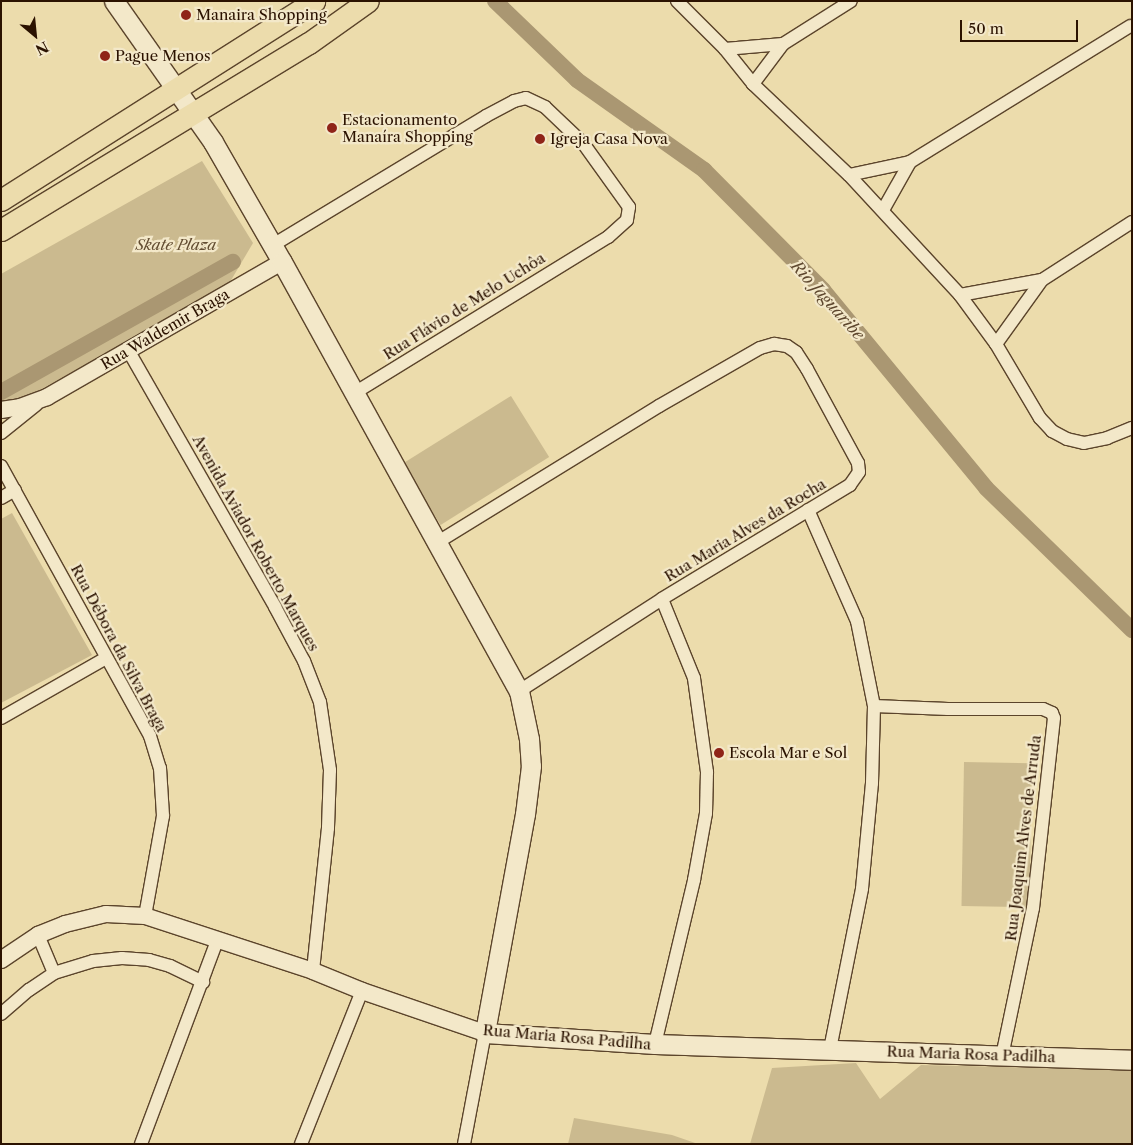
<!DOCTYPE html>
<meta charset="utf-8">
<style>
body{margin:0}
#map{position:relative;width:1133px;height:1145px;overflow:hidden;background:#ecdcac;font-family:"Libre Caslon Text",serif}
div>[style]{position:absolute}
.green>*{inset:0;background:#cbba8f;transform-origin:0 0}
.canal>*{height:16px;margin:-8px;padding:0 8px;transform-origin:8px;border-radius:8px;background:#aa9772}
.roads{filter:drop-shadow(1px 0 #5b442b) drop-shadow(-1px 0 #5b442b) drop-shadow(0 1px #5b442b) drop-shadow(0 -1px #5b442b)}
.minor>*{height:12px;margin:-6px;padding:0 6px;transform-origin:6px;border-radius:6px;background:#f3e8c9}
.tertiary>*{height:16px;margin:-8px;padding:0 8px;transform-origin:8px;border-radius:8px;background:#f3e8c9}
.secondary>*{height:19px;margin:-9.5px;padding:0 9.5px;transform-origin:9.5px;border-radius:9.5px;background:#f3e8c9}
.primary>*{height:21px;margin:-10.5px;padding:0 10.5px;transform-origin:10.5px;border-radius:10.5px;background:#ecdcac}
.dots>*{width:14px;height:14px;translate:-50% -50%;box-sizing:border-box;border:2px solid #f3e8c9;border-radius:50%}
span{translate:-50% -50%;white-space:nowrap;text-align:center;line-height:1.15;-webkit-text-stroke:4.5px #f3e8c9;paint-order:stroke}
.poi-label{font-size:15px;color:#2b1200}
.left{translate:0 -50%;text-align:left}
.park-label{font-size:15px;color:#634d32;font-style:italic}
.street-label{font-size:15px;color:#2b1200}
.water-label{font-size:16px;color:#5e472e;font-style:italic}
.frame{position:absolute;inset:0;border:2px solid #2b1200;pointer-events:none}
.north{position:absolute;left:10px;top:10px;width:50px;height:50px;-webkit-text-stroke:4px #f3e8c9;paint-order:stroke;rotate:152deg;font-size:14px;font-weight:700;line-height:20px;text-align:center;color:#2b1200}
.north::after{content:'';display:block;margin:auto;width:18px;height:22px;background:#2b1200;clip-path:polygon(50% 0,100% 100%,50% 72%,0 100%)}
.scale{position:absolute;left:960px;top:20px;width:118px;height:22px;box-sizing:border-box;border:2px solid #2b1200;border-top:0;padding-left:6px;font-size:15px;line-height:18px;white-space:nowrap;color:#2b1200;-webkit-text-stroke:4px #f3e8c9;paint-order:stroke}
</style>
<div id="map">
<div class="green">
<i style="clip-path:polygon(202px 161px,253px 243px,227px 287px,14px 404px,1px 402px,1px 274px)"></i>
<i style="left:511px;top:396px;width:72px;height:128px;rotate:58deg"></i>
<i style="clip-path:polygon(12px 513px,92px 655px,1px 703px,1px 519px)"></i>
<i style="left:964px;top:762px;width:68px;height:144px;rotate:1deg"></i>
<i style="clip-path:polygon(856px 1063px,880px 1099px,921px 1065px,1132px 1070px,1132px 1144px,750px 1144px,772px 1068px)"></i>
<i style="clip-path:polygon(574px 1118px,672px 1135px,698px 1144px,568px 1144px)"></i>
</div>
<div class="canal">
<i style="left:495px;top:1px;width:114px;rotate:43.9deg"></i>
<i style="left:577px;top:80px;width:156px;rotate:35.3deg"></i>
<i style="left:704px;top:170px;width:169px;rotate:45.2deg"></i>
<i style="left:823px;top:290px;width:256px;rotate:50.5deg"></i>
<i style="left:986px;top:488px;width:204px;rotate:44.2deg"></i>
<i style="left:1px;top:392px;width:266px;rotate:-29.3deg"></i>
</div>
<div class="roads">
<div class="minor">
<i style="left:677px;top:1px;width:68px;rotate:45deg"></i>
<i style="left:725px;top:49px;width:45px;rotate:51.3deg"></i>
<i style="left:753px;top:84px;width:132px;rotate:43.5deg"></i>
<i style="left:849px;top:175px;width:163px;rotate:47.2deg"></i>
<i style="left:960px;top:295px;width:61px;rotate:53.7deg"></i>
<i style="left:996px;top:344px;width:86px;rotate:59.3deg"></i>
<i style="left:1040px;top:418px;width:18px;rotate:47deg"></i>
<i style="left:1052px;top:431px;width:17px;rotate:28deg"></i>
<i style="left:1067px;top:439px;width:17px;rotate:13deg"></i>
<i style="left:1084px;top:443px;width:24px;rotate:-12deg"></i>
<i style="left:1107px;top:438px;width:27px;rotate:-22deg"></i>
<i style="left:725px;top:49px;width:58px;rotate:-4.9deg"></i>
<i style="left:753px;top:84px;width:50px;rotate:-53.1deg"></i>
<i style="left:783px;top:44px;width:80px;rotate:-32.3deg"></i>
<i style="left:849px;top:175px;width:62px;rotate:-12deg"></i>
<i style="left:910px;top:162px;width:259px;rotate:-31.7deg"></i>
<i style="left:883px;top:210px;width:55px;rotate:-60.6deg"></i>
<i style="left:273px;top:245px;width:249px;rotate:-31.2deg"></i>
<i style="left:486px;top:116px;width:32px;rotate:-28deg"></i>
<i style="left:514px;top:101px;width:12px;rotate:-14deg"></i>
<i style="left:526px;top:98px;width:21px;rotate:25deg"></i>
<i style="left:545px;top:107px;width:52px;rotate:43.5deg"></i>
<i style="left:583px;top:143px;width:79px;rotate:54.3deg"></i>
<i style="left:629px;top:207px;width:13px;rotate:99deg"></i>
<i style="left:627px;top:220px;width:25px;rotate:138deg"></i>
<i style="left:608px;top:237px;width:298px;rotate:148.4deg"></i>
<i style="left:960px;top:295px;width:83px;rotate:-10.4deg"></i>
<i style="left:996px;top:344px;width:79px;rotate:-54.3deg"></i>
<i style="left:1042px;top:280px;width:107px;rotate:-32.8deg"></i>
<i style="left:128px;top:350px;width:296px;rotate:60.2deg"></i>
<i style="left:275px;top:607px;width:61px;rotate:61.8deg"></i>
<i style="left:304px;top:661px;width:44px;rotate:68.7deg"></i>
<i style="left:320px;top:702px;width:69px;rotate:81.6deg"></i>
<i style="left:330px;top:770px;width:58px;rotate:92deg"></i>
<i style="left:328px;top:828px;width:144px;rotate:96deg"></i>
<i style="left:1px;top:433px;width:45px;rotate:-38.7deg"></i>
<i style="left:1px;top:466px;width:308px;rotate:61.1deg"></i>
<i style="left:150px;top:736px;width:34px;rotate:73deg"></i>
<i style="left:160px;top:768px;width:48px;rotate:86.4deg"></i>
<i style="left:163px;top:816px;width:102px;rotate:100.2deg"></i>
<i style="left:1px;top:498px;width:16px;rotate:-30deg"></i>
<i style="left:808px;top:510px;width:121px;rotate:66.2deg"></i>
<i style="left:857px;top:621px;width:87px;rotate:78.7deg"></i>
<i style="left:874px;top:706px;width:77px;rotate:91.5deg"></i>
<i style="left:872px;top:783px;width:106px;rotate:95.4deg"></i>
<i style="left:862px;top:889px;width:163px;rotate:101.3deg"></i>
<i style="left:438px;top:542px;width:259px;rotate:-31.6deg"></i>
<i style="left:659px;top:406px;width:116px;rotate:-29.9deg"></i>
<i style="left:760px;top:348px;width:15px;rotate:-16deg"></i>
<i style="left:774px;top:344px;width:13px;rotate:9deg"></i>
<i style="left:787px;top:346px;width:11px;rotate:34deg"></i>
<i style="left:796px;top:352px;width:20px;rotate:57deg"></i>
<i style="left:807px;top:369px;width:107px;rotate:61.5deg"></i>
<i style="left:858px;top:463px;width:9px;rotate:84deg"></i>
<i style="left:859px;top:472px;width:16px;rotate:125deg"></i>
<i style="left:850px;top:485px;width:220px;rotate:148.8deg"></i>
<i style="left:662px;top:599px;width:170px;rotate:147.2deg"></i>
<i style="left:874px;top:706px;width:74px;rotate:2.3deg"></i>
<i style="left:948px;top:709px;width:95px"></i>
<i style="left:1043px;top:709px;width:10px;rotate:24deg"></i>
<i style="left:1052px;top:713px;width:5px;rotate:68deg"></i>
<i style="left:1054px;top:718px;width:191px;rotate:96.3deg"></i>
<i style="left:1033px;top:908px;width:151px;rotate:101.8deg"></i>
<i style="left:1px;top:718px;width:121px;rotate:-29.7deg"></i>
<i style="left:38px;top:935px;width:41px;rotate:67.2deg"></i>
<i style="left:1px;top:1014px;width:37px;rotate:-41deg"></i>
<i style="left:29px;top:990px;width:30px;rotate:-34deg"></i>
<i style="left:54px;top:973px;width:41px;rotate:-17.1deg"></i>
<i style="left:93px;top:961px;width:29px;rotate:-6deg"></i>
<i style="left:122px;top:958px;width:27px;rotate:4deg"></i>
<i style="left:149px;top:960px;width:22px;rotate:16deg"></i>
<i style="left:170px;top:966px;width:37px;rotate:26deg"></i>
<i style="left:655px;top:1044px;width:169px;rotate:-76.6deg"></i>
<i style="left:694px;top:880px;width:68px;rotate:-79.8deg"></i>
<i style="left:706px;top:813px;width:41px;rotate:-88.6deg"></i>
<i style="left:707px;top:772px;width:95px;rotate:-97.9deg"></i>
<i style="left:694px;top:678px;width:85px;rotate:-112.1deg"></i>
<i style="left:141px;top:1144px;width:217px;rotate:-69.5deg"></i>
<i style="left:301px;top:1144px;width:165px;rotate:-68.3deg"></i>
<i style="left:464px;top:1144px;width:113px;rotate:-79.3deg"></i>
</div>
<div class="tertiary">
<i style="left:1px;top:410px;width:19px;rotate:-9deg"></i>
<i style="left:20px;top:407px;width:29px;rotate:-20deg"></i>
<i style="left:47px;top:397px;width:271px;rotate:-29.9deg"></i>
<i style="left:1px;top:960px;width:45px;rotate:-34deg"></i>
<i style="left:38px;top:935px;width:29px;rotate:-22deg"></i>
<i style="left:65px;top:924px;width:42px;rotate:-13.7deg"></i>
<i style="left:106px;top:914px;width:39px;rotate:3deg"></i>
<i style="left:145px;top:916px;width:177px;rotate:18.1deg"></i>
<i style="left:313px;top:971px;width:53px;rotate:22.2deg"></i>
<i style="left:362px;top:991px;width:130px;rotate:18.9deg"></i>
</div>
<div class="secondary">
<i style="left:114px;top:1px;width:172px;rotate:54.9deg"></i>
<i style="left:213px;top:142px;width:138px;rotate:60.1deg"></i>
<i style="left:282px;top:262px;width:490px;rotate:61.1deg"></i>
<i style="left:519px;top:691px;width:49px;rotate:78.2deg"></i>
<i style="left:529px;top:739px;width:27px;rotate:86deg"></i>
<i style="left:531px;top:766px;width:48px;rotate:97.1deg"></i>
<i style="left:525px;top:814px;width:223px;rotate:100.4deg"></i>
<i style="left:485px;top:1033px;width:170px;rotate:3.7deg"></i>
<i style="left:655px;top:1044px;width:477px;rotate:1.9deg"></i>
</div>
<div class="primary">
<i style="left:1px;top:200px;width:371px;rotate:-32.4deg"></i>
<i style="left:1px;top:230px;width:360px;rotate:-31.3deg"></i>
<i style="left:309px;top:43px;width:72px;rotate:-35.4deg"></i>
</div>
</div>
<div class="dots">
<i style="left:186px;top:15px;background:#8f2418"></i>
<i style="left:105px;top:56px;background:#8f2418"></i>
<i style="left:332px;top:128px;background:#8f2418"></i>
<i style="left:540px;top:139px;background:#8f2418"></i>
<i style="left:719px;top:753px;background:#8f2418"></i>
</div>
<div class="poi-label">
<span class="left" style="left:196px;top:15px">Manaira Shopping</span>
<span class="left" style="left:115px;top:56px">Pague Menos</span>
<span class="left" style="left:342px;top:128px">Estacionamento<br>Manaíra Shopping</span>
<span class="left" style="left:550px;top:139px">Igreja Casa Nova</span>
<span class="left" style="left:729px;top:753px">Escola Mar e Sol</span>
</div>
<div class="park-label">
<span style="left:176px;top:245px">Skate Plaza</span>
</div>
<div class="street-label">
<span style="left:464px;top:306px;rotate:-32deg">Rua Flávio de Melo Uchôa</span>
<span style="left:165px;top:329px;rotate:-30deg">Rua Waldemir Braga</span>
<span style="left:745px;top:530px;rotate:-31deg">Rua Maria Alves da Rocha</span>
<span style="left:256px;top:543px;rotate:61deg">Avenida Aviador Roberto Marques</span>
<span style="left:119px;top:648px;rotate:62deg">Rua Débora da Silva Braga</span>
<span style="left:1023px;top:838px;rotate:-83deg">Rua Joaquim Alves de Arruda</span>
<span style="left:567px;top:1037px;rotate:5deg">Rua Maria Rosa Padilha</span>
<span style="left:971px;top:1054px;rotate:2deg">Rua Maria Rosa Padilha</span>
</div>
<div class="water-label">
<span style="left:828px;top:300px;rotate:48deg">Rio Jaguaribe</span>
</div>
<div class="frame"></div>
<div class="north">N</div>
<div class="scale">50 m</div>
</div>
